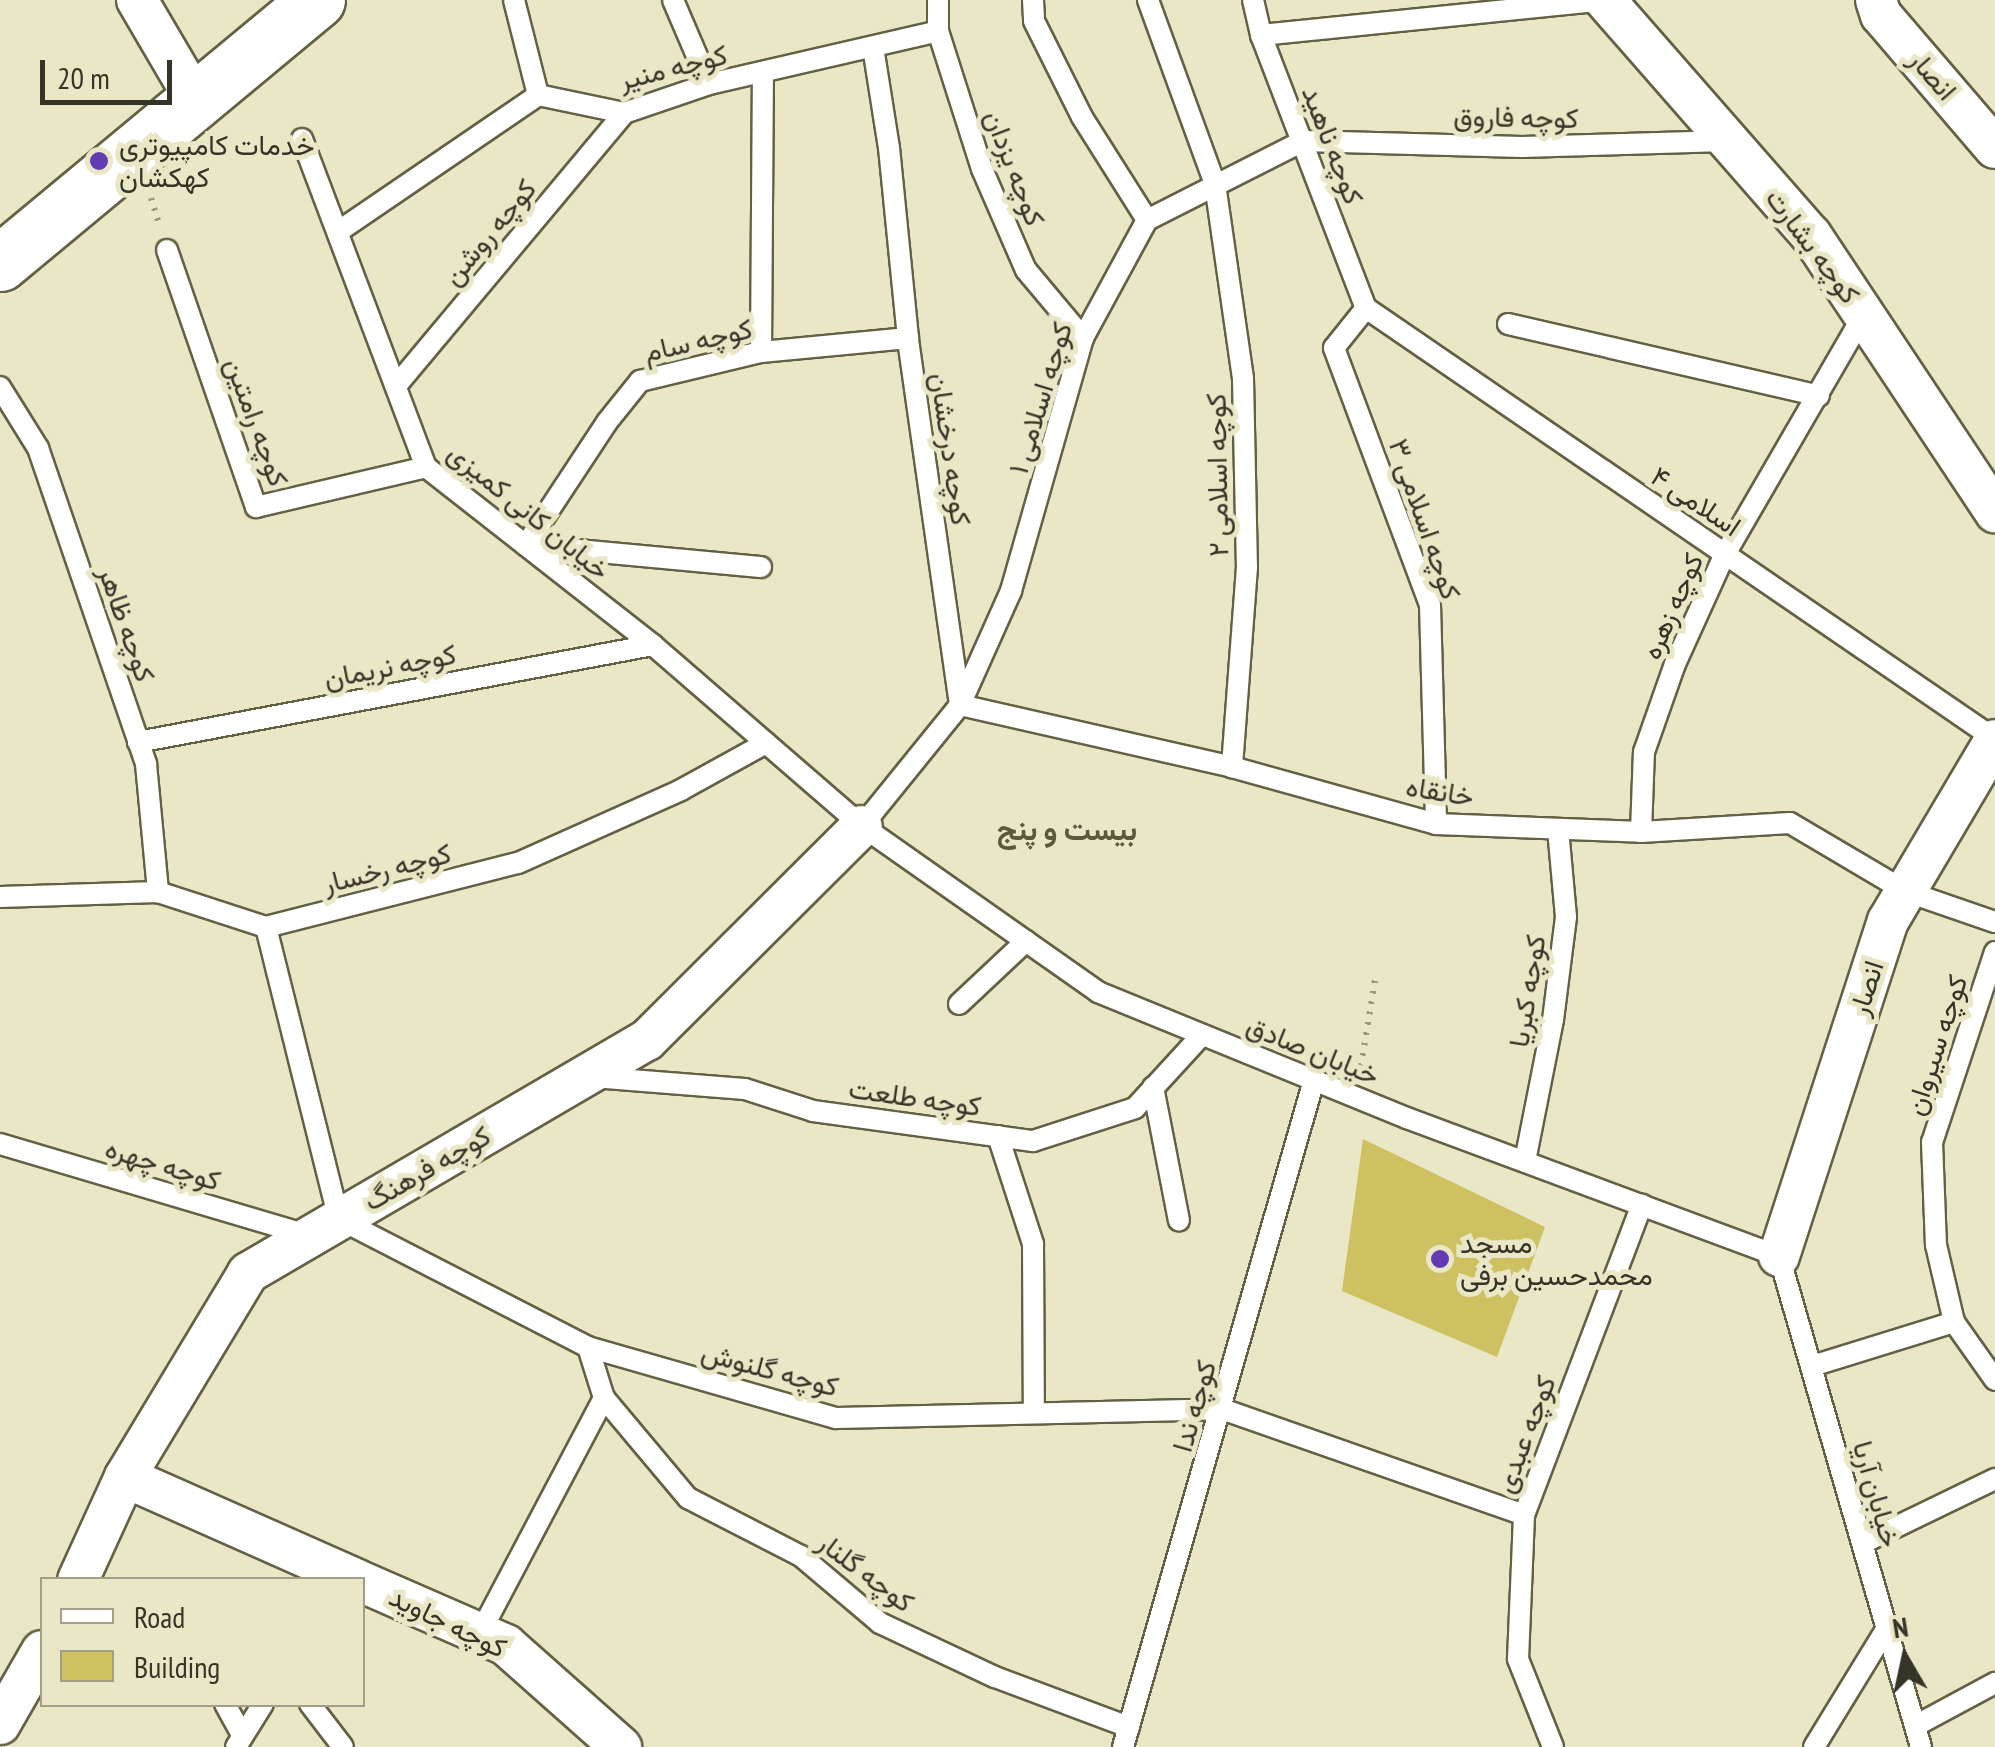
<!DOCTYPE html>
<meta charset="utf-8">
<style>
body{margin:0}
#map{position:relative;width:1995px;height:1747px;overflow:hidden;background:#eae7c6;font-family:"PT Sans Narrow",Vazirmatn,sans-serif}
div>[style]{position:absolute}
.building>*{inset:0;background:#cdc161}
.path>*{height:6px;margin-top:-3px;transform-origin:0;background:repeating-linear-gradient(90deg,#9b9981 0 2.5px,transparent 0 10.5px)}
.roads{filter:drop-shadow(2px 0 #646044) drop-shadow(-2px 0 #646044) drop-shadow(0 2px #646044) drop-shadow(0 -2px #646044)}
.service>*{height:20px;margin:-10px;padding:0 10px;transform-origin:10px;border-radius:10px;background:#fff}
.minor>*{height:40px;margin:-20px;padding:0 20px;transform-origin:20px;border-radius:20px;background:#fff}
.secondary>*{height:55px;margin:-27.5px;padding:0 27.5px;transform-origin:27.5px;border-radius:27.5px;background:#fff}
.dots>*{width:28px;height:28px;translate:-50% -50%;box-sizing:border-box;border:5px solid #eae7c6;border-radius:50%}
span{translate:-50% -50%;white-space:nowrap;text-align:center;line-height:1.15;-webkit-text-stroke:10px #eae7c6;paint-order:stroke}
.street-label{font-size:28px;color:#353427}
.poi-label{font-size:28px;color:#353427}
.left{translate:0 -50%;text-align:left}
.neighbourhood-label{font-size:30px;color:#5c593d;font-weight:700}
.legend{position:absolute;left:40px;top:1577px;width:325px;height:130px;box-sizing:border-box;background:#eae7c6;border:2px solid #a29f86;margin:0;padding:12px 18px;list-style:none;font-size:30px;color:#353427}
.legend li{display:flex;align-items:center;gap:20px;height:50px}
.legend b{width:50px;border:2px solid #a29f86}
.north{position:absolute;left:1855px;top:1607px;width:100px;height:100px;-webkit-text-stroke:8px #eae7c6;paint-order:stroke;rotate:351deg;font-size:28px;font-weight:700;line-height:40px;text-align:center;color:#353427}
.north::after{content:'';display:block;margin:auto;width:35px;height:45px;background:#353427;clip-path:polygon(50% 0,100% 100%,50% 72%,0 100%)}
.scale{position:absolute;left:40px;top:60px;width:132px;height:45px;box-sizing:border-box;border:5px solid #353427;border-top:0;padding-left:12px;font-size:30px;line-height:35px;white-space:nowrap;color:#353427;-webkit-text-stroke:8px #eae7c6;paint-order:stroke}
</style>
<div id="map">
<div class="building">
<i style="clip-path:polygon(1363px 1139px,1545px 1227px,1497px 1357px,1342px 1291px)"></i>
</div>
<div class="path">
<i style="left:151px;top:198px;width:27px;rotate:73deg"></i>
<i style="left:1361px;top:1066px;width:94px;rotate:-80.8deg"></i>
</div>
<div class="roads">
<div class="service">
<i style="left:514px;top:0;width:98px;rotate:75.8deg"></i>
<i style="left:673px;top:0;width:91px;rotate:66.8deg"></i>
<i style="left:938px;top:0;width:31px;rotate:90deg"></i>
<i style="left:938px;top:31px;width:145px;rotate:72.3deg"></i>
<i style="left:982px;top:169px;width:110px;rotate:66.5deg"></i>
<i style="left:1026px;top:270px;width:89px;rotate:50deg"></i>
<i style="left:1033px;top:0;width:21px;rotate:87deg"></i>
<i style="left:1034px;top:21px;width:107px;rotate:63.4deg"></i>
<i style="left:1082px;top:117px;width:122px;rotate:57.7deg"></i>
<i style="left:1148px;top:0;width:196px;rotate:70deg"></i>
<i style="left:1215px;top:184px;width:197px;rotate:81.8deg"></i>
<i style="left:1243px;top:379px;width:188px;rotate:88.8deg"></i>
<i style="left:1247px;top:567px;width:201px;rotate:94.3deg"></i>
<i style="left:1253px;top:0;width:36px;rotate:77deg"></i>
<i style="left:1261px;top:35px;width:292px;rotate:69deg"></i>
<i style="left:1261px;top:35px;width:349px;rotate:-5.8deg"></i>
<i style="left:302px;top:139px;width:351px;rotate:69.3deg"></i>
<i style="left:426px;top:467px;width:288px;rotate:38.1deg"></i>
<i style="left:653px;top:645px;width:276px;rotate:40.9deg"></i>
<i style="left:862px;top:826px;width:289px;rotate:35.1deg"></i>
<i style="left:1098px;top:992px;width:334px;rotate:22.2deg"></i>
<i style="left:1407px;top:1118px;width:397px;rotate:20.4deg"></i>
<i style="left:1779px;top:1256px;width:511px;rotate:73.87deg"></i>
<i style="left:1726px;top:141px;width:204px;rotate:178.3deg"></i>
<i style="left:1522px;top:147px;width:219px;rotate:-178.4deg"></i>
<i style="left:1303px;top:141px;width:175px;rotate:153.1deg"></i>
<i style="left:1147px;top:220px;width:134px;rotate:118.5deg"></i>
<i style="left:1083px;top:338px;width:263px;rotate:105.9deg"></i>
<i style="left:1011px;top:591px;width:125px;rotate:114.1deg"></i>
<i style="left:960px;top:705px;width:279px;rotate:12.8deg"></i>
<i style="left:1232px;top:767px;width:212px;rotate:15.6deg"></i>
<i style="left:1436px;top:824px;width:205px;rotate:2.2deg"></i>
<i style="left:1641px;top:832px;width:149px;rotate:-3.5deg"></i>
<i style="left:1790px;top:823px;width:134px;rotate:30.6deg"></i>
<i style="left:1905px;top:891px;width:95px;rotate:19deg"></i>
<i style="left:339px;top:231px;width:241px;rotate:-34.3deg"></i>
<i style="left:538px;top:95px;width:88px;rotate:11.8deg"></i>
<i style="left:624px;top:113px;width:90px;rotate:-18.8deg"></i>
<i style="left:709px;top:84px;width:235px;rotate:-13deg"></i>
<i style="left:167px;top:250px;width:272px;rotate:70.9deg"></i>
<i style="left:256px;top:507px;width:175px;rotate:-13.2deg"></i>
<i style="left:1366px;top:308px;width:762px;rotate:34.42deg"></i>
<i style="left:1366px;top:308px;width:51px;rotate:128.7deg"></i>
<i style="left:1334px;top:348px;width:274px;rotate:69.5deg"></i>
<i style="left:1430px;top:605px;width:219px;rotate:88.4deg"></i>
<i style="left:1508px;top:324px;width:319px;rotate:13deg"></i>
<i style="left:761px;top:352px;width:277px;rotate:-89.6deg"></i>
<i style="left:396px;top:386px;width:356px;rotate:-50.1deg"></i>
<i style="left:0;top:387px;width:72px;rotate:58.1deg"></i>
<i style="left:38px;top:448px;width:334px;rotate:71.1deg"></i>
<i style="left:146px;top:764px;width:129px;rotate:84.6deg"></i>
<i style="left:761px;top:567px;width:236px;rotate:-174.7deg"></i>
<i style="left:526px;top:545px;width:147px;rotate:-56.6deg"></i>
<i style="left:607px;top:422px;width:53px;rotate:-51.2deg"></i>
<i style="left:640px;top:381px;width:124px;rotate:-13.5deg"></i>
<i style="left:761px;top:352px;width:148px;rotate:-5.4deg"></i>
<i style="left:138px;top:742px;width:524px;rotate:-10.67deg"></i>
<i style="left:862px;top:826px;width:156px;rotate:-51deg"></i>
<i style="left:960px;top:705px;width:371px;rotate:-98.1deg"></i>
<i style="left:908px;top:338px;width:191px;rotate:-95.7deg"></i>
<i style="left:889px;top:148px;width:102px;rotate:-99deg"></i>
<i style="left:1641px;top:832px;width:80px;rotate:-87.9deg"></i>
<i style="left:1644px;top:752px;width:93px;rotate:-70.6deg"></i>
<i style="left:1675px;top:664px;width:121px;rotate:-65.6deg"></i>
<i style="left:1725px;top:554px;width:277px;rotate:-59.9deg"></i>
<i style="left:0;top:897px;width:158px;rotate:-1.8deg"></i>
<i style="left:158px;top:892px;width:114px;rotate:18deg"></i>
<i style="left:266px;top:927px;width:260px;rotate:-14.3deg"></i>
<i style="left:518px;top:863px;width:179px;rotate:-24.1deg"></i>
<i style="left:681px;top:790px;width:97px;rotate:-28.9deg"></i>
<i style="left:266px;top:927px;width:301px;rotate:76deg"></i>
<i style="left:339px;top:1219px;width:280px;rotate:27.2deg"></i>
<i style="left:588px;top:1347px;width:258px;rotate:16deg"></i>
<i style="left:836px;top:1418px;width:386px;rotate:-1.3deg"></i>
<i style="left:1222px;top:1409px;width:320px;rotate:19.3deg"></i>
<i style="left:1995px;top:952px;width:200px;rotate:108.3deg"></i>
<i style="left:1932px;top:1142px;width:103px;rotate:87.8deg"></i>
<i style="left:1936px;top:1245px;width:79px;rotate:76.8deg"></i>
<i style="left:1954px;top:1322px;width:71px;rotate:54.7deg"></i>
<i style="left:959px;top:1004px;width:92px;rotate:-43.2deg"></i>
<i style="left:593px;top:1077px;width:152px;rotate:4.5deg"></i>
<i style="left:745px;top:1089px;width:71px;rotate:17.9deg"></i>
<i style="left:813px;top:1111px;width:222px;rotate:7.8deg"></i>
<i style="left:1033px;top:1141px;width:107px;rotate:-17.9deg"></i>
<i style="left:1135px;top:1108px;width:99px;rotate:-47.5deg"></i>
<i style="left:1153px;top:1087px;width:136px;rotate:79deg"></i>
<i style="left:998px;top:1136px;width:114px;rotate:72deg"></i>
<i style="left:1033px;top:1244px;width:168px;rotate:89.7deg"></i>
<i style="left:0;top:1144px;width:323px;rotate:16.5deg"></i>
<i style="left:1525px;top:1161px;width:144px;rotate:-78.8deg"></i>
<i style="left:1553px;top:1020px;width:104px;rotate:-82.8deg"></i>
<i style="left:1566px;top:917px;width:88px;rotate:-95.2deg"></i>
<i style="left:588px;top:1347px;width:53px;rotate:72.6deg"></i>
<i style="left:604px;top:1398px;width:131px;rotate:50deg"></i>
<i style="left:688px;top:1498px;width:127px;rotate:27.2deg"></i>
<i style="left:801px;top:1556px;width:104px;rotate:40.3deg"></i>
<i style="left:880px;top:1623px;width:127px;rotate:25.2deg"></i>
<i style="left:995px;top:1677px;width:143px;rotate:20.5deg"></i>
<i style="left:1812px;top:1366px;width:149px;rotate:-17.2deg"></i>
<i style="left:1863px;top:1543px;width:147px;rotate:-25.9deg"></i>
<i style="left:480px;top:1633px;width:266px;rotate:-62.2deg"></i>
<i style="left:225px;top:1704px;width:33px;rotate:61deg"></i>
<i style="left:310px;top:1704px;width:54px;rotate:52.5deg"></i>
<i style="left:1915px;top:1726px;width:91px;rotate:-28.3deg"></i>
<i style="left:236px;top:1747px;width:51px;rotate:-57.9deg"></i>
<i style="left:1123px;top:1747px;width:694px;rotate:-74.02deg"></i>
<i style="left:1553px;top:1747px;width:95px;rotate:-111.7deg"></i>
<i style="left:1518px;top:1659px;width:144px;rotate:-87.6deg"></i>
<i style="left:1524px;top:1515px;width:332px;rotate:-69.2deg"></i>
<i style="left:1814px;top:1747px;width:140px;rotate:-58.5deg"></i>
</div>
<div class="minor">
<i style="left:137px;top:0;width:115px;rotate:59.6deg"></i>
<i style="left:1605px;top:0;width:313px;rotate:48.8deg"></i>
<i style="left:1811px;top:235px;width:333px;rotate:56.4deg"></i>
<i style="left:1876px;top:0;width:16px;rotate:72deg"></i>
<i style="left:1881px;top:15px;width:175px;rotate:49.4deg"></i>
<i style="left:1779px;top:1256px;width:352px;rotate:-72deg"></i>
<i style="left:1888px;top:921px;width:210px;rotate:-59.4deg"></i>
<i style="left:125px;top:1477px;width:254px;rotate:23.9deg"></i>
<i style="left:78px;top:1580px;width:113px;rotate:-65.5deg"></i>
<i style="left:125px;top:1477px;width:238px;rotate:-58.9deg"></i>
<i style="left:248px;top:1273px;width:462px;rotate:-30.3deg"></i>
<i style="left:647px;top:1040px;width:303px;rotate:-44.9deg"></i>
<i style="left:362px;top:1582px;width:157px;rotate:23.6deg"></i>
<i style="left:506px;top:1645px;width:154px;rotate:41.6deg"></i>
<i style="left:0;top:1724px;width:84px;rotate:-60.1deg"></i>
</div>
<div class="secondary">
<i style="left:0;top:263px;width:412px;rotate:-39.7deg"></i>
</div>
</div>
<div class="dots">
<i style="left:99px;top:161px;background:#633cb4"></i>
<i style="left:1440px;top:1259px;background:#633cb4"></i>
</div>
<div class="street-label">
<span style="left:673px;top:67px;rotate:-14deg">کوچه منیر</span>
<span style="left:1933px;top:75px;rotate:49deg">انصار</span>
<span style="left:1516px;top:117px;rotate:1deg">کوچه فاروق</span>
<span style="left:1333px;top:145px;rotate:69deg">کوچه ناهید</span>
<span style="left:1015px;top:168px;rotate:69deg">کوچه یزدان</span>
<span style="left:489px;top:232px;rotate:-50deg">کوچه روشن</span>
<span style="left:1813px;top:246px;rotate:53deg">کوچه بشارت</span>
<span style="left:698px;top:340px;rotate:-13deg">کوچه سام</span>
<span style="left:1040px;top:398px;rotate:-73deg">کوچه اسلامی ۱</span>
<span style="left:257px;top:422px;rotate:70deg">کوچه رامتین</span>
<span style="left:951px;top:449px;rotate:82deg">کوچه درخشان</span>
<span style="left:1217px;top:475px;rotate:-91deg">کوچه اسلامی ۲</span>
<span style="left:1696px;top:501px;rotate:34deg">اسلامی ۴</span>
<span style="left:529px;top:511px;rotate:39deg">خیابان کانی کمیزی</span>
<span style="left:1425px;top:519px;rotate:71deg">کوچه اسلامی ۳</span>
<span style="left:1672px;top:606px;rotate:-66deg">کوچه زهره</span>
<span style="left:127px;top:624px;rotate:71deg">کوچه ظاهر</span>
<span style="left:390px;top:666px;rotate:-11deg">کوچه نریمان</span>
<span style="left:1440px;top:791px;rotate:9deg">خانقاه</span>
<span style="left:387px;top:868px;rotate:-14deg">کوچه رخسار</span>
<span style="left:1866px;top:988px;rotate:-72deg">انصار</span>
<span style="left:1527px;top:991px;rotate:-81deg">کوچه کبریا</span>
<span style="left:1936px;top:1045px;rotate:-72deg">کوچه سیروان</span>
<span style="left:1313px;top:1050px;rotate:22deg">خیابان صادق</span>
<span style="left:915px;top:1097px;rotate:8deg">کوچه طلعت</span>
<span style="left:163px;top:1164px;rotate:17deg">کوچه چهره</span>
<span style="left:427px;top:1168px;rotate:-30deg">کوچه فرهنگ</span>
<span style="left:770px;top:1369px;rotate:15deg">کوچه گلنوش</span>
<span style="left:1194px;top:1406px;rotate:-74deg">کوچه ندا</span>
<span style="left:1525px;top:1434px;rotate:-69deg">کوچه عبدی</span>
<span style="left:1877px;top:1494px;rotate:74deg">خیابان آریا</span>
<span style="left:866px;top:1572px;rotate:37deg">کوچه گلنار</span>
<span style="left:448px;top:1622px;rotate:26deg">کوچه جاوید</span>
</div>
<div class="poi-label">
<span class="left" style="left:119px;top:161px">خدمات کامپیوتری<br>کهکشان</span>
<span class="left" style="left:1460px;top:1259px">مسجد<br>محمدحسین برفی</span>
</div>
<div class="neighbourhood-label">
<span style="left:1067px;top:829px">بیست و پنج</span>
</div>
<ul class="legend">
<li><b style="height:12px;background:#fff"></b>Road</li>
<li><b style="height:28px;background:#cdc161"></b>Building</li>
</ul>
<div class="north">N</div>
<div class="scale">20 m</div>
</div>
